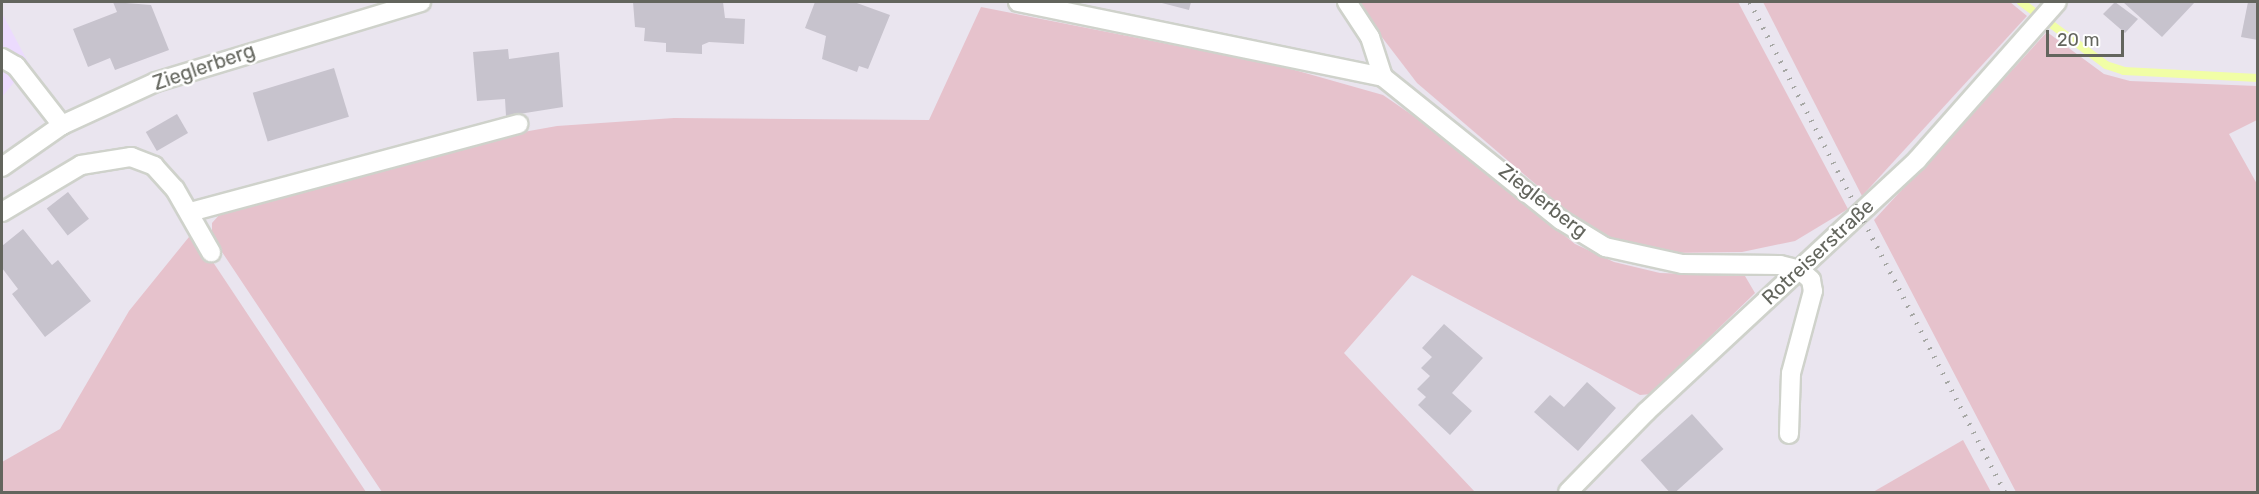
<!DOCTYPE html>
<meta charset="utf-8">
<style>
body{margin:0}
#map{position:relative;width:2259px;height:494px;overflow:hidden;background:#eae5ef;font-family:Rubik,sans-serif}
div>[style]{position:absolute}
.commercial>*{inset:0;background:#ecdbfe}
.green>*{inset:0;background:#e6c2cc}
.stream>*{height:8px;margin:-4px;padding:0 4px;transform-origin:4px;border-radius:4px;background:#f1fea6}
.building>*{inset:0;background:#c7c3cd;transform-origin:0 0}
.roads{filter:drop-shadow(2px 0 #cfd2cb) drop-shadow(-2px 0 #cfd2cb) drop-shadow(0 2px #cfd2cb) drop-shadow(0 -2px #cfd2cb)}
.minor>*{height:18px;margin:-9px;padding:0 9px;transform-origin:9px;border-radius:9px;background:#fff}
.rail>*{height:4.5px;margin-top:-2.25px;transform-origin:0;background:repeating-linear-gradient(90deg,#a6a7a4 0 1.5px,transparent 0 9.5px)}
span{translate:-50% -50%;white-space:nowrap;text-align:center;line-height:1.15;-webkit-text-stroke:5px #fff;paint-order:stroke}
.street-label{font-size:20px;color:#63655d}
.frame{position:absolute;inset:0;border:3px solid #63655d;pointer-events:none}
.scale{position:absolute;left:2046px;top:30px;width:78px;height:27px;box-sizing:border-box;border:3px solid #63655d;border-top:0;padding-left:8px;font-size:18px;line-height:21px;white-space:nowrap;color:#63655d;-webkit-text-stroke:4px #fff;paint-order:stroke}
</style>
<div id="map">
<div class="commercial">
<i style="clip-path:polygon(2px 13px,29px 64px,2px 97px)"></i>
</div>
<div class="green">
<i style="clip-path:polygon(1355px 2px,1738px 2px,1848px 209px,1795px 241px,1742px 252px,1666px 253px,1614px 239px,1573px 216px,1417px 83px)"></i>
<i style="clip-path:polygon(1763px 2px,2010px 2px,2027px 16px,1862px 196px)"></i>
<i style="clip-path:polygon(981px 7px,1284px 67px,1383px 95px,1447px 139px,1575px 244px,1614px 262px,1660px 273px,1745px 276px,1755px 293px,1651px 394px,1640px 395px,1412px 275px,1344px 353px,1475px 492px,382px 492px,212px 237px,212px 223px,221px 213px,250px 202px,489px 138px,557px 126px,674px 118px,929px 120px)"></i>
<i style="clip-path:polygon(2047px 32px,2104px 74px,2130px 81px,2257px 86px,2257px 120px,2229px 134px,2257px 184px,2257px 492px,2016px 492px,1874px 220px)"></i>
<i style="clip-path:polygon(193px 232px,366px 492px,2px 492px,2px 462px,60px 429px,129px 311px)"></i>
<i style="clip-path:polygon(1963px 440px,1991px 492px,1873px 492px)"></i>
</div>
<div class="stream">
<i style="left:2021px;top:2px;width:106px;rotate:36.5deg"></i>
<i style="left:2106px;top:65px;width:19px;rotate:18deg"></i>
<i style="left:2124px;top:71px;width:134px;rotate:3deg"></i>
</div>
<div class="building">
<i style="clip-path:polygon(113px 2px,151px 5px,169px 50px,115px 70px,110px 58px,88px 67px,73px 29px,117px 12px)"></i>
<i style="clip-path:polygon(633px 2px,723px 2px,725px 18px,745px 19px,744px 44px,709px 42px,702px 45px,702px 54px,666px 52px,666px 43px,644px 41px,645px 28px,635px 27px)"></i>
<i style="clip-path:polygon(815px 2px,854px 2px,890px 15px,868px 69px,859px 66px,857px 72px,822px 59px,826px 36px,805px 28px)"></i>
<i style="clip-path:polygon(1158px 2px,1191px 2px,1189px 10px)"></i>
<i style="clip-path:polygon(2115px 2px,2138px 19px,2125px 33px,2103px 14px)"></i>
<i style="clip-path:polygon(2123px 2px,2195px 2px,2162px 37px)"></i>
<i style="clip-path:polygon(2248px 2px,2258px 2px,2258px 40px,2241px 37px)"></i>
<i style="clip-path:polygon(508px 49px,509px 59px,559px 52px,563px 107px,506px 116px,505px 99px,477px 101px,473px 52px)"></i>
<i style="left:334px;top:68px;width:51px;height:85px;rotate:73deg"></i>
<i style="left:177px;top:114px;width:22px;height:36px;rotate:60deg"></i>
<i style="left:68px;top:192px;width:34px;height:27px;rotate:52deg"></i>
<i style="clip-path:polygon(23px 229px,52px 265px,58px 260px,91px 301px,45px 337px,12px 294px,18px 289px,2px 268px,2px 246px)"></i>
<i style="clip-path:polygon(1444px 324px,1483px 358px,1452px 393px,1472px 411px,1450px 435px,1418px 405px,1426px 397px,1417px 389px,1430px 376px,1421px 368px,1432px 357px,1422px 348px)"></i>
<i style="clip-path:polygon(1587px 382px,1616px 408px,1578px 451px,1534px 412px,1550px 395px,1564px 407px)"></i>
<i style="left:1692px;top:414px;width:47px;height:69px;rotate:48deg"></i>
</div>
<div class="roads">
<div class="minor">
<i style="left:1018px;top:2px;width:373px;rotate:11.6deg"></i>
<i style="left:1383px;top:77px;width:228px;rotate:38.8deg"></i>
<i style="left:1561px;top:220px;width:52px;rotate:31.5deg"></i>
<i style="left:1605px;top:247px;width:79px;rotate:12.4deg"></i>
<i style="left:1682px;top:264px;width:98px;rotate:0.6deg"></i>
<i style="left:1780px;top:265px;width:21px;rotate:14deg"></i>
<i style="left:1800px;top:270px;width:15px;rotate:42deg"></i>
<i style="left:1811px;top:280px;width:11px;rotate:80deg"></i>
<i style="left:1813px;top:291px;width:85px;rotate:105deg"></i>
<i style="left:1791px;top:373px;width:61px;rotate:91.9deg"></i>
<i style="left:1347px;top:2px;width:42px;rotate:56.7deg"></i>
<i style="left:1370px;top:37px;width:42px;rotate:72deg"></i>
<i style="left:2px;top:58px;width:16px;rotate:30deg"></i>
<i style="left:16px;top:66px;width:75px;rotate:52.1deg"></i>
<i style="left:2px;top:167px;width:73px;rotate:-35deg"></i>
<i style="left:62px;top:125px;width:103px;rotate:-24.6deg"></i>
<i style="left:156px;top:82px;width:277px;rotate:-16.8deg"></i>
<i style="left:2px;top:212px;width:92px;rotate:-30.7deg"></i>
<i style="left:81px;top:165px;width:51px;rotate:-9.1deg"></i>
<i style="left:131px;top:157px;width:25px;rotate:21deg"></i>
<i style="left:154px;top:166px;width:31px;rotate:48deg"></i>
<i style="left:175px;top:189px;width:73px;rotate:60.3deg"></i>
<i style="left:190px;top:212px;width:340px;rotate:-15deg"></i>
<i style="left:1568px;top:492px;width:112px;rotate:-45.7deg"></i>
<i style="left:1646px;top:412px;width:370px;rotate:-42.9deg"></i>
<i style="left:1917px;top:160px;width:211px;rotate:-48.5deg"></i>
</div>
</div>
<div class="rail">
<i style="left:1750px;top:2px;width:552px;rotate:62.51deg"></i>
</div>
<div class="street-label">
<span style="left:204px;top:67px;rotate:-19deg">Zieglerberg</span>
<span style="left:1543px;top:201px;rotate:38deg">Zieglerberg</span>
<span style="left:1818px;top:252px;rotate:-43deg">Rotreiserstraße</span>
</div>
<div class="frame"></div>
<div class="scale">20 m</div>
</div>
